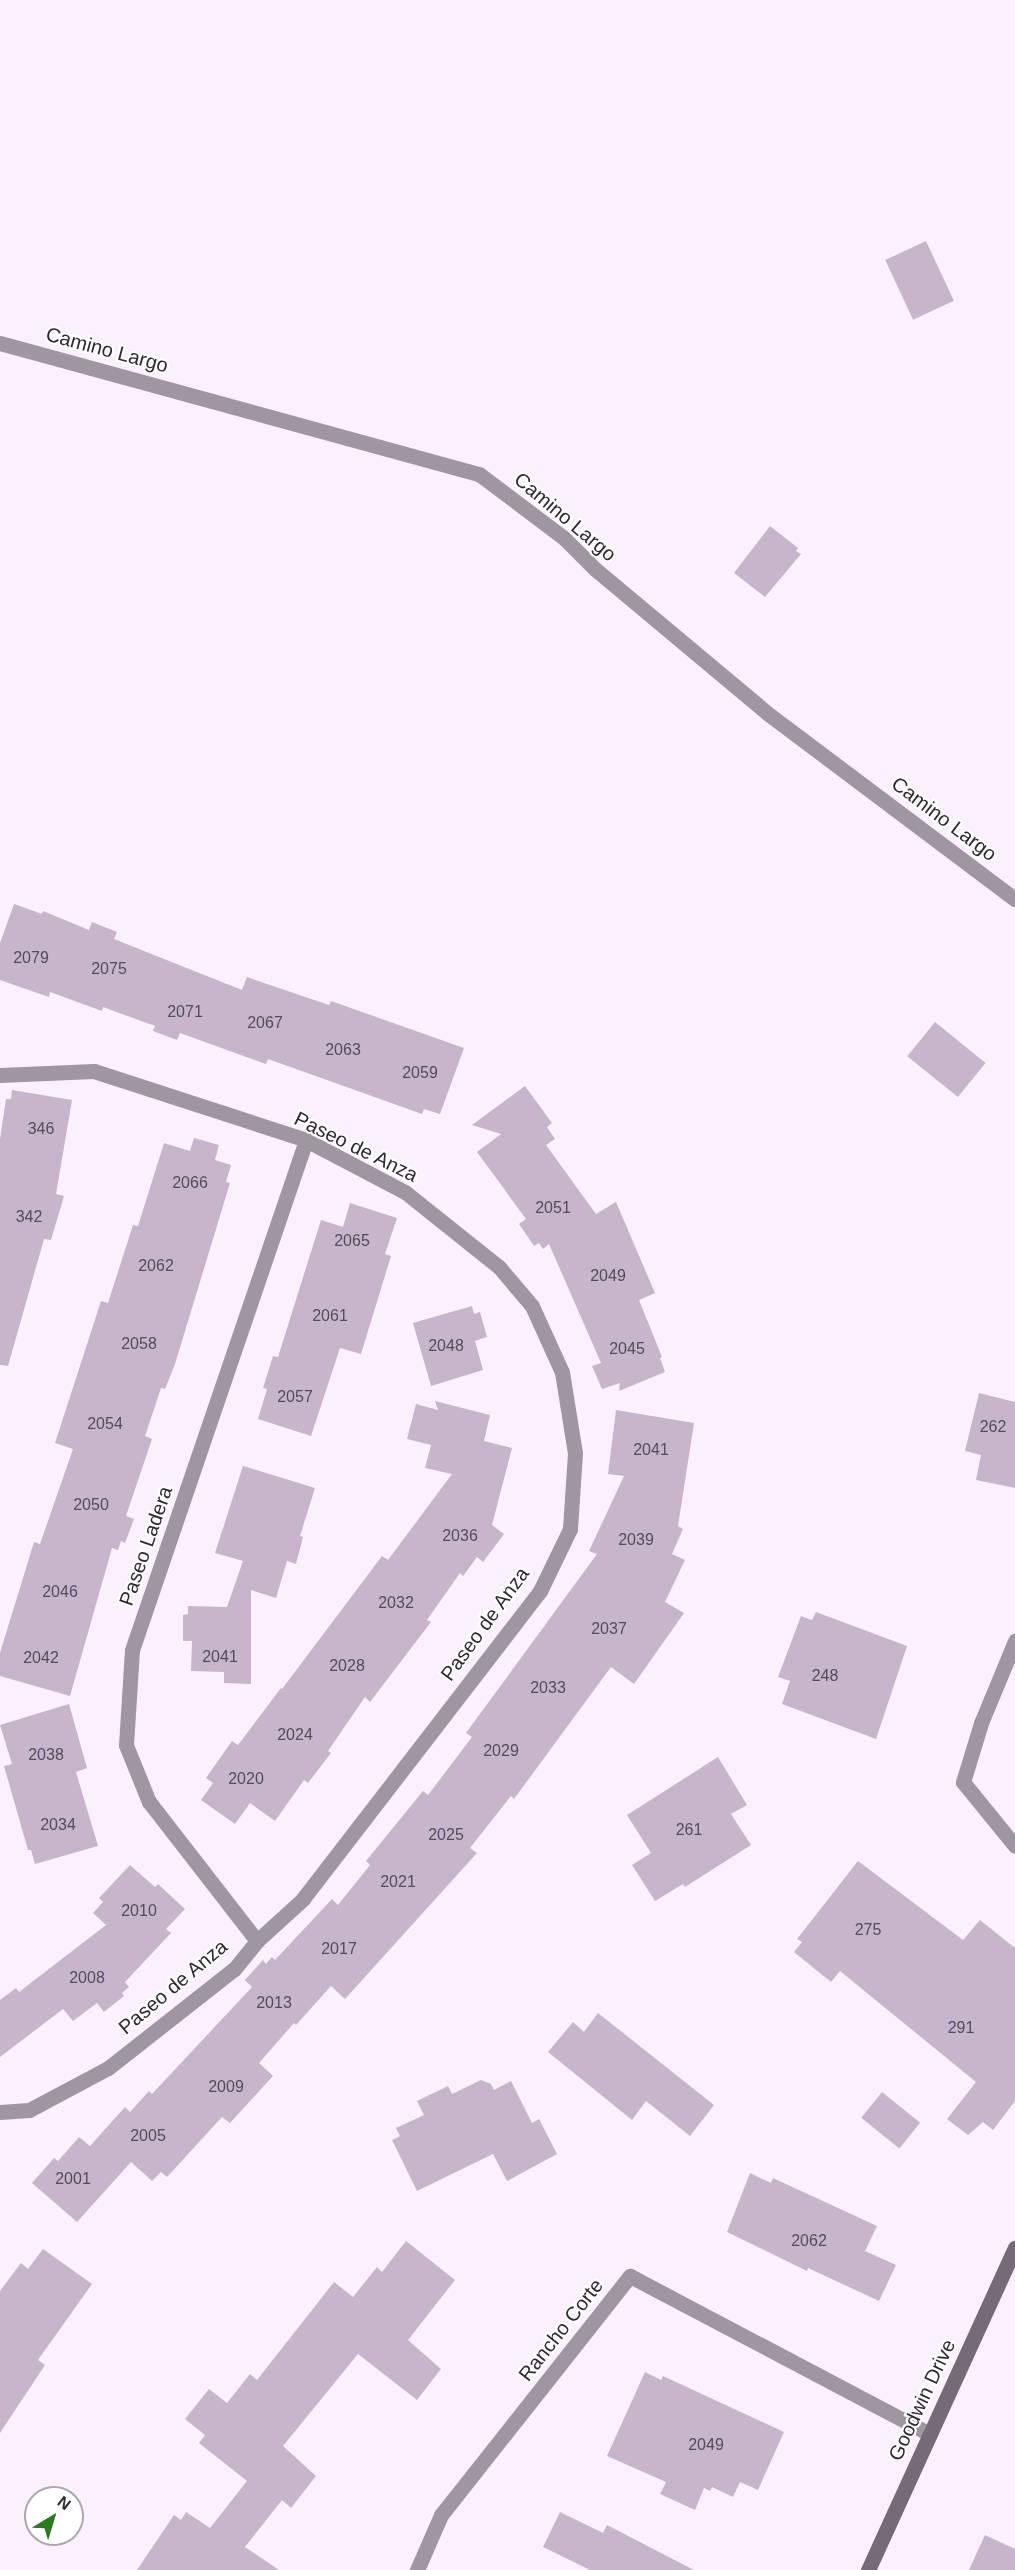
<!DOCTYPE html>
<style>
body{margin:0}
#map{position:relative;width:1015px;height:2570px;overflow:hidden;background:#fbf0fd;font-family:Helvetica,sans-serif}
div>[style]{position:absolute}
.building>*{inset:0;background:#c7b6cb;transform-origin:0 0}
.lane>*{height:15px;margin:-7.5px;padding:0 7.5px;transform-origin:7.5px;border-radius:7.5px;background:#9e96a0}
.street>*{height:15px;margin:-7.5px;padding:0 7.5px;transform-origin:7.5px;border-radius:7.5px;background:#9e96a0}
.secondary>*{height:15px;margin:-7.5px;padding:0 7.5px;transform-origin:7.5px;border-radius:7.5px;background:#756a77}
span{translate:-50% -50%;white-space:nowrap;text-align:center;line-height:1.15;-webkit-text-stroke:4.5px #fff;paint-order:stroke}
.number-label{font-size:16px;color:#544c57}
.number-label span{-webkit-text-stroke-width:0}
.street-label{font-size:20px;color:#2e2830}
.north{position:absolute;left:24px;top:2486px;width:60px;height:60px;box-sizing:border-box;background:#fff;border:2px solid #aba9ac;border-radius:50%;rotate:38deg;font-size:16px;font-weight:700;line-height:24px;text-align:center;color:#2e2830}
.north::after{content:'';display:block;margin:auto;width:21px;height:27px;background:#2e7a22;clip-path:polygon(50% 0,100% 100%,50% 72%,0 100%)}
</style>
<div id="map">
<div class="building">
<i style="left:926px;top:241px;width:66px;height:45px;rotate:65deg"></i>
<i style="clip-path:polygon(770px 526px,798px 548px,796px 551px,801px 554px,765px 597px,734px 573px)"></i>
<i style="clip-path:polygon(14px 904px,42px 914px,43px 911px,89px 930px,92px 922px,117px 932px,114px 939px,242px 990px,247px 977px,329px 1005px,331px 1001px,464px 1048px,440px 1114px,424px 1109px,422px 1114px,268px 1059px,266px 1064px,180px 1033px,177px 1040px,153px 1031px,155px 1026px,103px 1007px,102px 1011px,50px 992px,49px 997px,0 980px,0 943px)"></i>
<i style="left:935px;top:1022px;width:65px;height:44px;rotate:39deg"></i>
<i style="clip-path:polygon(525px 1086px,552px 1123px,547px 1127px,555px 1139px,546px 1145px,596px 1214px,616px 1202px,655px 1293px,639px 1300px,662px 1357px,660px 1358px,665px 1372px,619px 1391px,620px 1383px,602px 1389px,592px 1366px,601px 1363px,549px 1244px,543px 1249px,539px 1243px,534px 1246px,519px 1224px,526px 1219px,477px 1152px,501px 1134px,472px 1125px)"></i>
<i style="clip-path:polygon(12px 1090px,72px 1100px,56px 1194px,64px 1196px,51px 1240px,44px 1239px,8px 1366px,0 1365px,0 1139px,6px 1099px,11px 1099px)"></i>
<i style="clip-path:polygon(194px 1138px,219px 1145px,215px 1160px,231px 1165px,226px 1182px,230px 1183px,175px 1364px,165px 1389px,161px 1388px,145px 1436px,152px 1439px,126px 1516px,134px 1519px,125px 1543px,121px 1541px,118px 1550px,112px 1548px,70px 1696px,0 1676px,0 1653px,34px 1542px,40px 1544px,73px 1449px,55px 1443px,101px 1301px,108px 1303px,133px 1225px,138px 1226px,164px 1143px,190px 1151px)"></i>
<i style="clip-path:polygon(350px 1203px,397px 1218px,385px 1254px,391px 1256px,361px 1354px,340px 1348px,311px 1436px,258px 1419px,267px 1389px,263px 1388px,273px 1356px,278px 1357px,321px 1220px,343px 1227px)"></i>
<i style="clip-path:polygon(472px 1306px,474px 1314px,480px 1312px,487px 1337px,475px 1341px,483px 1370px,431px 1386px,413px 1323px)"></i>
<i style="clip-path:polygon(979px 1393px,1015px 1402px,1015px 1488px,976px 1480px,981px 1455px,965px 1451px)"></i>
<i style="clip-path:polygon(435px 1401px,490px 1415px,484px 1441px,512px 1448px,492px 1525px,504px 1534px,483px 1562px,477px 1557px,463px 1576px,460px 1573px,427px 1620px,431px 1622px,370px 1702px,365px 1697px,328px 1751px,331px 1753px,308px 1783px,304px 1780px,275px 1821px,250px 1803px,235px 1824px,201px 1800px,213px 1783px,206px 1778px,232px 1741px,238px 1745px,281px 1688px,282px 1689px,382px 1556px,388px 1560px,452px 1474px,425px 1468px,431px 1445px,407px 1439px,416px 1404px,438px 1410px)"></i>
<i style="clip-path:polygon(616px 1410px,694px 1423px,678px 1526px,683px 1529px,672px 1554px,685px 1560px,665px 1602px,684px 1613px,634px 1684px,611px 1667px,514px 1799px,511px 1796px,470px 1848px,477px 1853px,345px 1999px,331px 1986px,296px 2025px,294px 2023px,259px 2063px,273px 2076px,230px 2123px,222px 2117px,167px 2177px,161px 2172px,152px 2181px,131px 2162px,77px 2222px,32px 2183px,54px 2158px,58px 2161px,79px 2137px,90px 2146px,125px 2107px,130px 2112px,149px 2091px,152px 2094px,252px 1987px,245px 1980px,263px 1960px,266px 1964px,272px 1957px,275px 1960px,332px 1899px,338px 1905px,370px 1865px,366px 1861px,423px 1791px,428px 1795px,472px 1737px,466px 1733px,597px 1554px,589px 1551px,624px 1476px,608px 1474px)"></i>
<i style="clip-path:polygon(243px 1466px,315px 1488px,300px 1536px,303px 1537px,296px 1564px,287px 1561px,276px 1598px,251px 1590px,251px 1684px,224px 1683px,224px 1672px,191px 1671px,192px 1641px,183px 1641px,183px 1615px,188px 1614px,188px 1606px,227px 1607px,243px 1561px,215px 1553px)"></i>
<i style="clip-path:polygon(816px 1612px,907px 1646px,876px 1739px,782px 1704px,790px 1681px,778px 1677px,801px 1616px,812px 1620px)"></i>
<i style="clip-path:polygon(69px 1704px,87px 1768px,76px 1772px,98px 1846px,35px 1864px,31px 1850px,28px 1850px,4px 1766px,12px 1764px,0 1725px)"></i>
<i style="clip-path:polygon(718px 1757px,747px 1805px,731px 1814px,751px 1845px,685px 1887px,683px 1884px,655px 1901px,632px 1865px,651px 1853px,627px 1815px)"></i>
<i style="clip-path:polygon(858px 1861px,963px 1940px,980px 1920px,1015px 1948px,1015px 2101px,993px 2130px,983px 2122px,968px 2135px,947px 2119px,976px 2082px,840px 1971px,831px 1982px,794px 1952px,802px 1942px,797px 1939px)"></i>
<i style="clip-path:polygon(130px 1865px,155px 1887px,158px 1884px,185px 1909px,166px 1929px,171px 1933px,125px 1982px,129px 1987px,122px 1993px,124px 1996px,104px 2012px,97px 2003px,73px 2021px,63px 2009px,0 2057px,0 2000px,16px 1988px,19px 1992px,106px 1925px,93px 1913px,103px 1902px,99px 1898px)"></i>
<i style="clip-path:polygon(598px 2013px,714px 2105px,690px 2136px,646px 2101px,632px 2120px,548px 2052px,573px 2022px,584px 2032px)"></i>
<i style="clip-path:polygon(481px 2080px,491px 2084px,494px 2090px,511px 2081px,532px 2123px,539px 2119px,557px 2154px,507px 2181px,493px 2154px,417px 2191px,392px 2140px,400px 2136px,396px 2128px,424px 2115px,417px 2101px,448px 2086px,452px 2094px)"></i>
<i style="left:882px;top:2092px;width:49px;height:33px;rotate:39deg"></i>
<i style="clip-path:polygon(750px 2173px,771px 2183px,773px 2178px,877px 2226px,865px 2251px,896px 2265px,879px 2301px,808px 2268px,807px 2271px,727px 2232px)"></i>
<i style="clip-path:polygon(406px 2241px,455px 2280px,408px 2340px,441px 2369px,417px 2400px,358px 2354px,283px 2446px,316px 2476px,291px 2508px,282px 2500px,245px 2547px,279px 2570px,137px 2570px,174px 2515px,181px 2520px,186px 2512px,210px 2528px,247px 2481px,199px 2443px,205px 2435px,185px 2419px,209px 2389px,227px 2403px,250px 2374px,257px 2380px,334px 2282px,353px 2297px,377px 2267px,382px 2272px)"></i>
<i style="clip-path:polygon(43px 2249px,92px 2284px,38px 2360px,45px 2365px,0 2433px,0 2291px,21px 2263px,28px 2269px)"></i>
<i style="clip-path:polygon(645px 2372px,661px 2380px,663px 2376px,784px 2432px,758px 2490px,740px 2482px,733px 2497px,712px 2487px,710px 2491px,704px 2488px,695px 2510px,660px 2494px,666px 2482px,607px 2456px)"></i>
<i style="clip-path:polygon(560px 2512px,603px 2533px,607px 2525px,694px 2570px,590px 2570px,543px 2547px)"></i>
<i style="clip-path:polygon(985px 2535px,1015px 2549px,1015px 2570px,969px 2570px)"></i>
</div>
<div class="lane">
<i style="left:963px;top:1782px;width:62px;rotate:-73deg"></i>
<i style="left:981px;top:1723px;width:89px;rotate:-67.5deg"></i>
</div>
<div class="street">
<i style="left:0;top:343px;width:497px;rotate:15.3deg"></i>
<i style="left:479px;top:474px;width:106px;rotate:37deg"></i>
<i style="left:564px;top:538px;width:44px;rotate:45deg"></i>
<i style="left:595px;top:569px;width:224px;rotate:39.9deg"></i>
<i style="left:767px;top:713px;width:310px;rotate:36.9deg"></i>
<i style="left:0;top:1075px;width:94px;rotate:-2.4deg"></i>
<i style="left:94px;top:1071px;width:223px;rotate:18deg"></i>
<i style="left:306px;top:1140px;width:112px;rotate:27.7deg"></i>
<i style="left:405px;top:1192px;width:120px;rotate:38.6deg"></i>
<i style="left:499px;top:1267px;width:51px;rotate:49.8deg"></i>
<i style="left:532px;top:1306px;width:72px;rotate:65.6deg"></i>
<i style="left:562px;top:1372px;width:82px;rotate:80.9deg"></i>
<i style="left:575px;top:1453px;width:76px;rotate:93.8deg"></i>
<i style="left:570px;top:1529px;width:69px;rotate:115.8deg"></i>
<i style="left:540px;top:1591px;width:389px;rotate:127.6deg"></i>
<i style="left:303px;top:1899px;width:62px;rotate:137.6deg"></i>
<i style="left:257px;top:1941px;width:36px;rotate:129deg"></i>
<i style="left:234px;top:1969px;width:160px;rotate:141.8deg"></i>
<i style="left:108px;top:2068px;width:89px;rotate:152deg"></i>
<i style="left:29px;top:2110px;width:29px;rotate:176deg"></i>
<i style="left:963px;top:1782px;width:82px;rotate:50.9deg"></i>
<i style="left:257px;top:1941px;width:176px;rotate:-127.8deg"></i>
<i style="left:149px;top:1802px;width:61px;rotate:-112deg"></i>
<i style="left:126px;top:1745px;width:95px;rotate:-86.4deg"></i>
<i style="left:132px;top:1650px;width:539px;rotate:-71.16deg"></i>
<i style="left:417px;top:2570px;width:60px;rotate:-66.4deg"></i>
<i style="left:441px;top:2515px;width:305px;rotate:-51.7deg"></i>
<i style="left:630px;top:2276px;width:339px;rotate:27.8deg"></i>
</div>
<div class="secondary">
<i style="left:868px;top:2570px;width:354px;rotate:-65.5deg"></i>
</div>
<div class="number-label">
<span style="left:31px;top:958px">2079</span>
<span style="left:109px;top:969px">2075</span>
<span style="left:185px;top:1012px">2071</span>
<span style="left:265px;top:1023px">2067</span>
<span style="left:343px;top:1050px">2063</span>
<span style="left:420px;top:1073px">2059</span>
<span style="left:41px;top:1129px">346</span>
<span style="left:190px;top:1183px">2066</span>
<span style="left:553px;top:1208px">2051</span>
<span style="left:29px;top:1217px">342</span>
<span style="left:352px;top:1241px">2065</span>
<span style="left:156px;top:1266px">2062</span>
<span style="left:608px;top:1276px">2049</span>
<span style="left:330px;top:1316px">2061</span>
<span style="left:139px;top:1344px">2058</span>
<span style="left:446px;top:1346px">2048</span>
<span style="left:627px;top:1349px">2045</span>
<span style="left:295px;top:1397px">2057</span>
<span style="left:105px;top:1424px">2054</span>
<span style="left:993px;top:1427px">262</span>
<span style="left:651px;top:1450px">2041</span>
<span style="left:91px;top:1505px">2050</span>
<span style="left:460px;top:1536px">2036</span>
<span style="left:636px;top:1540px">2039</span>
<span style="left:60px;top:1592px">2046</span>
<span style="left:396px;top:1603px">2032</span>
<span style="left:609px;top:1629px">2037</span>
<span style="left:220px;top:1657px">2041</span>
<span style="left:41px;top:1658px">2042</span>
<span style="left:347px;top:1666px">2028</span>
<span style="left:825px;top:1676px">248</span>
<span style="left:548px;top:1688px">2033</span>
<span style="left:295px;top:1735px">2024</span>
<span style="left:501px;top:1751px">2029</span>
<span style="left:46px;top:1755px">2038</span>
<span style="left:246px;top:1779px">2020</span>
<span style="left:58px;top:1825px">2034</span>
<span style="left:689px;top:1830px">261</span>
<span style="left:446px;top:1835px">2025</span>
<span style="left:398px;top:1882px">2021</span>
<span style="left:139px;top:1911px">2010</span>
<span style="left:868px;top:1930px">275</span>
<span style="left:339px;top:1949px">2017</span>
<span style="left:87px;top:1978px">2008</span>
<span style="left:274px;top:2003px">2013</span>
<span style="left:961px;top:2028px">291</span>
<span style="left:226px;top:2087px">2009</span>
<span style="left:148px;top:2136px">2005</span>
<span style="left:73px;top:2179px">2001</span>
<span style="left:809px;top:2241px">2062</span>
<span style="left:706px;top:2445px">2049</span>
</div>
<div class="street-label">
<span style="left:107px;top:350px;rotate:15deg">Camino Largo</span>
<span style="left:565px;top:517px;rotate:40deg">Camino Largo</span>
<span style="left:944px;top:819px;rotate:37deg">Camino Largo</span>
<span style="left:356px;top:1147px;rotate:26deg">Paseo de Anza</span>
<span style="left:146px;top:1546px;rotate:-71deg">Paseo Ladera</span>
<span style="left:485px;top:1624px;rotate:-54deg">Paseo de Anza</span>
<span style="left:173px;top:1987px;rotate:-40deg">Paseo de Anza</span>
<span style="left:561px;top:2330px;rotate:-52deg">Rancho Corte</span>
<span style="left:922px;top:2400px;rotate:-65deg">Goodwin Drive</span>
</div>
<div class="north">N</div>
</div>
